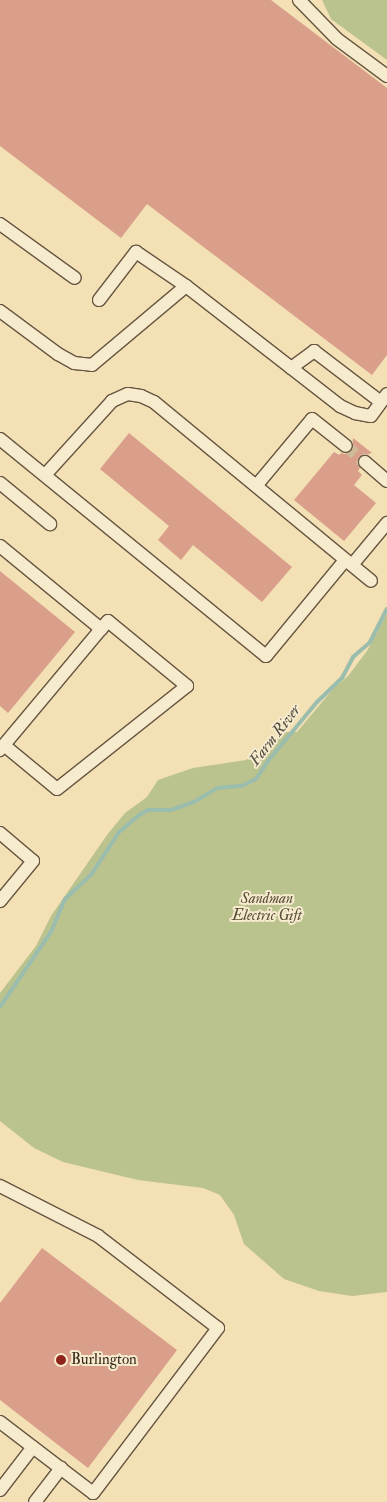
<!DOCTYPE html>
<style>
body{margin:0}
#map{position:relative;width:387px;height:1502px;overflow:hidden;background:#f3e0b4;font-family:"IM FELL Double Pica",serif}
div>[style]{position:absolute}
.green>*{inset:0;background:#bac28e}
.stream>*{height:4px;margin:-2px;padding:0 2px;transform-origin:2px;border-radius:2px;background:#9bbdad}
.building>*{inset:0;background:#da9f8a}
.minor-tunnel>*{height:12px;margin-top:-6px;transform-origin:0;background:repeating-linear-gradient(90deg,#cebb95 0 12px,transparent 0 18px)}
.roads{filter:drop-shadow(1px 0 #675541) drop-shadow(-1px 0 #675541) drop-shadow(0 1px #675541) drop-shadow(0 -1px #675541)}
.minor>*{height:12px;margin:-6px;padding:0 6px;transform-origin:6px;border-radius:6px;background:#f7ebce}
.dots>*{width:14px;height:14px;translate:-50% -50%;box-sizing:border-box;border:2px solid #f7ebce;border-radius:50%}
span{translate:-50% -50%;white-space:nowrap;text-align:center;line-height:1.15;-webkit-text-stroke:4px #f7ebce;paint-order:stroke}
.park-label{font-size:15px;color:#584e38;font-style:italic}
.poi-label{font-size:15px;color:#38271b}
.left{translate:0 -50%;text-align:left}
.water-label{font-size:16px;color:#514c40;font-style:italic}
</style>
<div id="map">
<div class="green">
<i style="clip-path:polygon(322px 0,387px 0,387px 60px,331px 19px)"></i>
<i style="clip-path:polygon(387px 613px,387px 1292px,352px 1296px,319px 1291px,284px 1279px,244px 1244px,234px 1215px,220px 1195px,203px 1188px,138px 1180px,63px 1162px,34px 1148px,0 1121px,0 993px,36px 946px,51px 916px,107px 835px,125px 813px,147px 797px,158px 780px,193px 768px,246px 760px,266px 747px,284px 732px,297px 732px,333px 689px,348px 676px,367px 651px)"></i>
</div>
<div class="stream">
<i style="left:0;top:1007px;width:91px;rotate:-55.8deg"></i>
<i style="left:51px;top:932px;width:36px;rotate:-67deg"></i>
<i style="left:65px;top:899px;width:35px;rotate:-43deg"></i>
<i style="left:91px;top:875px;width:51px;rotate:-56.9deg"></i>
<i style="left:119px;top:832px;width:26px;rotate:-40deg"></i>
<i style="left:139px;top:815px;width:10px;rotate:-29deg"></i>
<i style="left:148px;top:810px;width:23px"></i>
<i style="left:171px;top:810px;width:24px;rotate:-19deg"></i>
<i style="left:194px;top:802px;width:27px;rotate:-31deg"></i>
<i style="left:217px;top:788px;width:25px;rotate:-5deg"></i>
<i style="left:242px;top:786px;width:16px;rotate:-27deg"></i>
<i style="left:256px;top:779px;width:22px;rotate:-56deg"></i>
<i style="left:268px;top:761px;width:77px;rotate:-50.3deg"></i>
<i style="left:317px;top:702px;width:35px;rotate:-44deg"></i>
<i style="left:342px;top:678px;width:24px;rotate:-62deg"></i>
<i style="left:353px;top:657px;width:23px;rotate:-41deg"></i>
<i style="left:370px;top:642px;width:37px;rotate:-63deg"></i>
</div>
<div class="building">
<i style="clip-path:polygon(0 0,271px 0,387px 88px,387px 355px,372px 375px,147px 204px,121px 238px,0 146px)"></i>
<i style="clip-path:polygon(129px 433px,292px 567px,262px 602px,193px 545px,181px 560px,158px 540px,169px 526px,100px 469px)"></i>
<i style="clip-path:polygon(353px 438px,372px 453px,359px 457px,357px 464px,360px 468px,358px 471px,362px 475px,354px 485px,376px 503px,344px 541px,294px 500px,334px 452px,339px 455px,341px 453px,345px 454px,352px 451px)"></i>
<i style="clip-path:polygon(0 571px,75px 632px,8px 713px,0 706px)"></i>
<i style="clip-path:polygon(42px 1248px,177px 1350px,88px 1468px,0 1400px,0 1303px)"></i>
</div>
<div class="minor-tunnel">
<i style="left:346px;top:446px;width:25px;rotate:40deg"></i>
</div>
<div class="roads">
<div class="minor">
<i style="left:299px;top:0;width:54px;rotate:45.7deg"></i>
<i style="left:337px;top:39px;width:62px;rotate:36.5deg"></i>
<i style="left:0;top:224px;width:92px;rotate:35.8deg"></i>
<i style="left:99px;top:300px;width:61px;rotate:-52.4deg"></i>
<i style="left:136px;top:252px;width:60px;rotate:34.2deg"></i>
<i style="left:0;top:311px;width:72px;rotate:36.6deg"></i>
<i style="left:58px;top:354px;width:18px;rotate:29deg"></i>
<i style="left:74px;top:363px;width:18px;rotate:6deg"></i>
<i style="left:92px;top:365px;width:123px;rotate:-40deg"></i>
<i style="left:186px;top:286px;width:195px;rotate:37.9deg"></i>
<i style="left:340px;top:406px;width:17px;rotate:25deg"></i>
<i style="left:355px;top:413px;width:16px;rotate:11deg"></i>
<i style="left:371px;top:416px;width:27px;rotate:-54deg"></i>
<i style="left:291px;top:368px;width:29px;rotate:-36deg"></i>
<i style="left:314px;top:351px;width:84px;rotate:37.3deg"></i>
<i style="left:0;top:439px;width:343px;rotate:39.2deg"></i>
<i style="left:266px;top:656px;width:124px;rotate:-50.5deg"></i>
<i style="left:365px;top:462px;width:29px;rotate:41deg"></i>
<i style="left:45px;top:475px;width:100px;rotate:-47.8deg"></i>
<i style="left:112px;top:401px;width:17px;rotate:-24deg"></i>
<i style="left:128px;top:394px;width:13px;rotate:9deg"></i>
<i style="left:141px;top:396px;width:14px;rotate:25deg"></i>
<i style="left:154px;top:402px;width:281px;rotate:39.5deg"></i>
<i style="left:0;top:483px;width:65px;rotate:39.4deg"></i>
<i style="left:256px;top:486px;width:87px;rotate:-50.1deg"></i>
<i style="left:312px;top:419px;width:43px;rotate:38.5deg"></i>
<i style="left:0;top:546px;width:131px;rotate:39.4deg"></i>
<i style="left:101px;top:629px;width:158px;rotate:129.9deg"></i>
<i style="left:352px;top:565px;width:55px;rotate:-50.2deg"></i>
<i style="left:5px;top:746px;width:67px;rotate:39.6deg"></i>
<i style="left:57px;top:789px;width:166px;rotate:-38.4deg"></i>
<i style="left:187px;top:686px;width:102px;rotate:-140.6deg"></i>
<i style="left:108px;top:621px;width:11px;rotate:131deg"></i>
<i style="left:0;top:833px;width:43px;rotate:40.3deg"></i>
<i style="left:33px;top:861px;width:52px;rotate:129.5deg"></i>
<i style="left:0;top:1186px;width:110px;rotate:27deg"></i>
<i style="left:98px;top:1236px;width:151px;rotate:37.5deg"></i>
<i style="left:218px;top:1328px;width:207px;rotate:127.1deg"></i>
<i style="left:93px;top:1493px;width:117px;rotate:-142.6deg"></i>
<i style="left:0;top:1490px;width:54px;rotate:-52.5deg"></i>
<i style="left:35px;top:1502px;width:43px;rotate:-52.6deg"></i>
</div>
</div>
<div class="dots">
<i style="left:61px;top:1360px;background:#8f2418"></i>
</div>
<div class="park-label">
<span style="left:267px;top:907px">Sandman<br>Electric Gift</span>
</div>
<div class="poi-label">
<span class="left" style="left:71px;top:1360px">Burlington</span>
</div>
<div class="water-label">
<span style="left:275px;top:735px;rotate:-52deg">Farm River</span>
</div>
</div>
